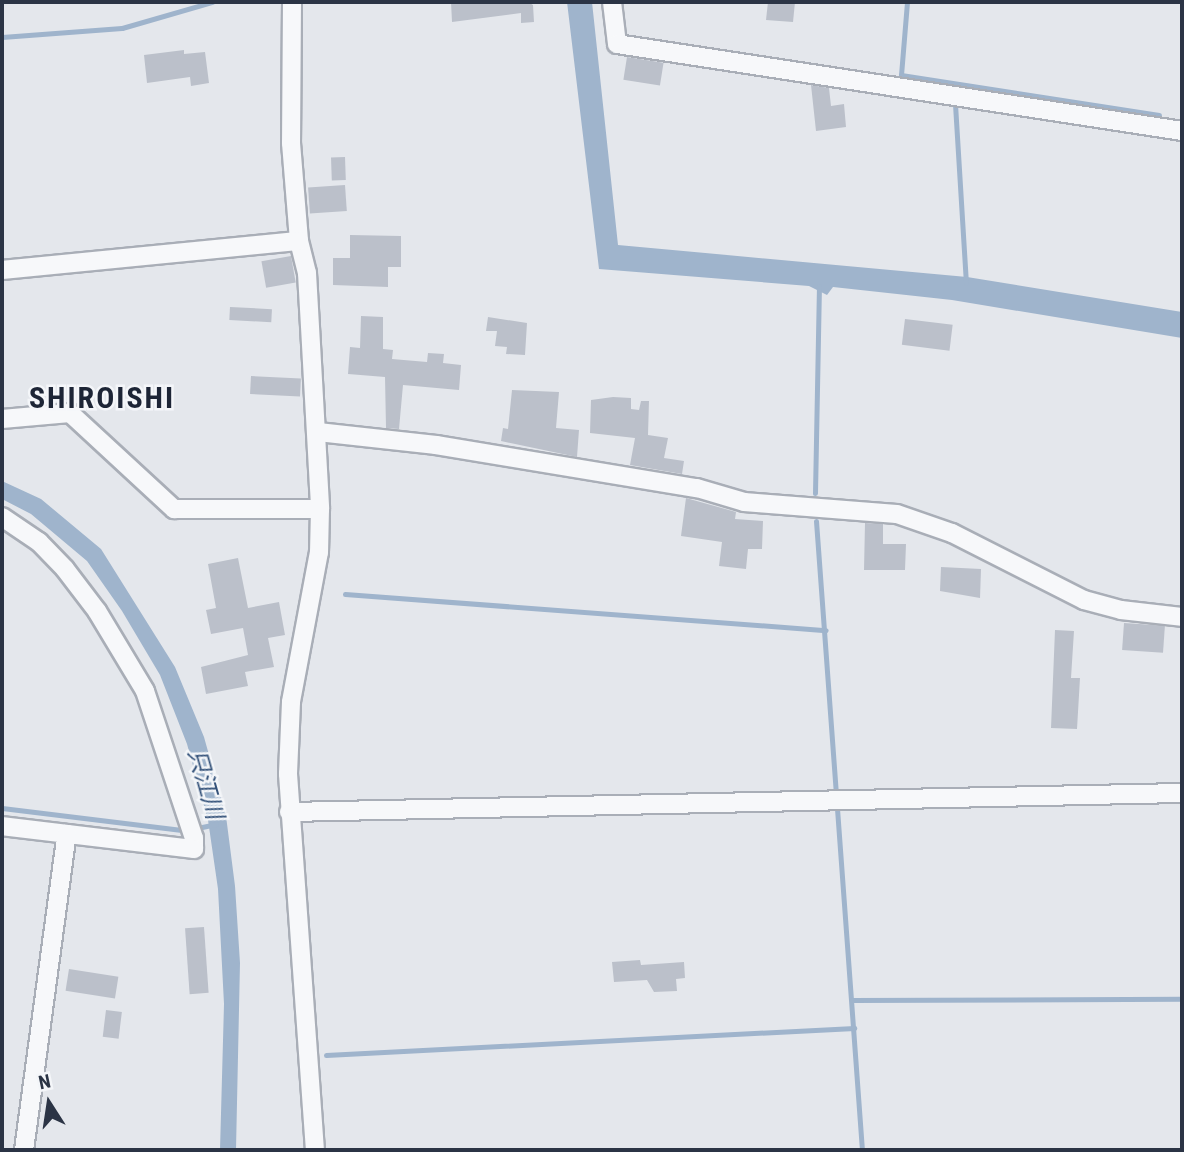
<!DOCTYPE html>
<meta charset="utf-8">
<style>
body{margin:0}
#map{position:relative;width:1184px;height:1152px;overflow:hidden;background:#e4e7ec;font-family:"Roboto Condensed","Noto Sans JP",sans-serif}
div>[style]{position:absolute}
.water>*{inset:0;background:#9fb4cc}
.stream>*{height:5px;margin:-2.5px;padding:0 2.5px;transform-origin:2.5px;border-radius:2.5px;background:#9fb4cc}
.building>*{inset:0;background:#bbc0ca;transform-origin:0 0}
.roads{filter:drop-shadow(2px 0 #a9aeb7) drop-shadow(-2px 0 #a9aeb7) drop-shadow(0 2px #a9aeb7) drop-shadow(0 -2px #a9aeb7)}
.minor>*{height:18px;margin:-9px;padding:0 9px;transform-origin:9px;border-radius:9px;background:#f7f8fa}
span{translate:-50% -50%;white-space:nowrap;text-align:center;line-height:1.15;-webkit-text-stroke:5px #f4f6f9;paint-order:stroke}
.water-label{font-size:24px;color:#34527a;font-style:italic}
.district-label{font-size:30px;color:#1d2536;font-weight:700;letter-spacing:2px}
.frame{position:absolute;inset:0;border:4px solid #2b3445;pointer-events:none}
.north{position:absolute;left:14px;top:1068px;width:70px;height:70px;-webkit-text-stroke:5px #f4f6f9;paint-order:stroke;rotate:348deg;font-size:19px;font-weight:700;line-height:28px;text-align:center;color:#2b3445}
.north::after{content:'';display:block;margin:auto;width:24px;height:32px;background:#2b3445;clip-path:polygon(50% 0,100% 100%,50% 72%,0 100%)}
</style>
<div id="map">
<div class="water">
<i style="clip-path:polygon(567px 2px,592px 2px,618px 245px,967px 277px,1182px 312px,1182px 338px,952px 300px,833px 287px,827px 295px,809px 286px,599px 269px)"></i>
<i style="clip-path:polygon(2px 481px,41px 499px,101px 549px,175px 667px,204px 737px,226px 816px,235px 886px,240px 963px,236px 1150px,220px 1150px,224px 1004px,218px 889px,208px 820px,187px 744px,160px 675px,122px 611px,87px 561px,31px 514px,2px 499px)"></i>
</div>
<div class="stream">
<i style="left:907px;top:2px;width:73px;rotate:94.7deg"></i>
<i style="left:901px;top:75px;width:261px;rotate:8.8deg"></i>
<i style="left:2px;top:37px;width:120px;rotate:-4.3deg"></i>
<i style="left:122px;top:28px;width:94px;rotate:-16.1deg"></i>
<i style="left:955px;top:104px;width:179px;rotate:86.5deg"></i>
<i style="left:815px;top:493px;width:207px;rotate:-88.9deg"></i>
<i style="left:816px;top:521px;width:631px;rotate:85.82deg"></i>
<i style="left:345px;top:594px;width:482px;rotate:4.3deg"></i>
<i style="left:2px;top:808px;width:181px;rotate:7deg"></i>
<i style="left:202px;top:827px;width:14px;rotate:-12deg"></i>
<i style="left:852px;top:1000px;width:330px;rotate:-0.2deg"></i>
<i style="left:326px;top:1055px;width:529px;rotate:-2.93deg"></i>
</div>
<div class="building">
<i style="clip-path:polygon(451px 2px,528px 2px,533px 5px,534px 22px,521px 23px,521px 13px,452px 22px)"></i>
<i style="clip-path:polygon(768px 2px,795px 2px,793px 22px,766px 20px)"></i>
<i style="clip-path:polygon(184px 50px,184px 54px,205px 52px,209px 83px,191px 86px,190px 77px,147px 83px,144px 55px)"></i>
<i style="left:627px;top:57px;width:37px;height:23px;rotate:9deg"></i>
<i style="clip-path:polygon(811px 85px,829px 88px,831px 106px,844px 104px,846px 127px,816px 131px)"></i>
<i style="left:345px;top:157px;width:23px;height:14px;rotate:88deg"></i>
<i style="left:345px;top:185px;width:26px;height:37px;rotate:86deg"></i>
<i style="clip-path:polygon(350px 235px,401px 236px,401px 267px,388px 267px,388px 287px,333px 285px,333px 258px,350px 258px)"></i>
<i style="left:291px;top:256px;width:27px;height:30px;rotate:80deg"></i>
<i style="left:230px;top:307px;width:42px;height:13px;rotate:3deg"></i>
<i style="clip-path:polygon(361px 316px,383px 317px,383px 349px,393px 350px,392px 359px,427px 362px,428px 353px,444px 354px,443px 363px,461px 365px,459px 390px,403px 385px,399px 429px,386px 428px,385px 377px,348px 374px,350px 347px,360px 348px)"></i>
<i style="clip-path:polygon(488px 317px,527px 323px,525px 355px,506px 354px,507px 347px,495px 346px,497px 331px,486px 331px)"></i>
<i style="left:905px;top:319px;width:48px;height:26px;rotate:7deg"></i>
<i style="left:251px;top:376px;width:50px;height:18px;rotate:3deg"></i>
<i style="clip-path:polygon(512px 390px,559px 392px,556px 428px,579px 430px,577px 457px,501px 441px,503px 428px,508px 429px)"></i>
<i style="clip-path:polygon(613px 397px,631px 398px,631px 409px,639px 410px,641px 401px,649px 401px,648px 435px,668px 438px,664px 458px,684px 461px,682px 474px,630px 465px,635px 438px,590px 433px,591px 400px)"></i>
<i style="clip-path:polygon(686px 498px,736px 512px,735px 519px,763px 521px,762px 549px,748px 549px,746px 569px,719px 566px,722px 542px,681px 536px)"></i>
<i style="clip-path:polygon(865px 523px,883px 524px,883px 544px,906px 544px,905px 570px,864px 570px)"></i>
<i style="clip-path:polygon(238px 558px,248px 608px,279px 602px,285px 635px,268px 638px,274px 667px,245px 672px,248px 686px,206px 694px,201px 667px,248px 655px,243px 628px,211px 634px,206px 610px,216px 608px,208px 564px)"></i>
<i style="clip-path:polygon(941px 567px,981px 569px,980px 598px,940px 591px)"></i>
<i style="left:1124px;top:623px;width:41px;height:27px;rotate:4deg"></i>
<i style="clip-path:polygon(1055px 630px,1074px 631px,1071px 678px,1080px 678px,1077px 729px,1051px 728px)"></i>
<i style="left:204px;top:927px;width:66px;height:19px;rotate:86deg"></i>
<i style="clip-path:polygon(640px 960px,641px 965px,684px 962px,685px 978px,676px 979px,677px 991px,654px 992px,647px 980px,614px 982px,612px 962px)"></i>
<i style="left:69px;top:969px;width:50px;height:22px;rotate:9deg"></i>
<i style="left:106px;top:1010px;width:16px;height:27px;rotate:7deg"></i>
</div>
<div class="roads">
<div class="minor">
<i style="left:292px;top:2px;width:141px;rotate:90.4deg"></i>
<i style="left:291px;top:143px;width:98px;rotate:85.3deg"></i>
<i style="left:299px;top:241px;width:33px;rotate:76deg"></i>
<i style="left:307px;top:273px;width:236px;rotate:86.8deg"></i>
<i style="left:320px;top:509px;width:43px;rotate:91.3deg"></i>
<i style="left:319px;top:552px;width:153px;rotate:100.6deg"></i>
<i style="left:291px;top:702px;width:72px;rotate:92.4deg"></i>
<i style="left:288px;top:774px;width:377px;rotate:85.9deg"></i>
<i style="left:612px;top:2px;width:42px;rotate:83.2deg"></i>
<i style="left:617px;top:44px;width:572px;rotate:8.75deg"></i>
<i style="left:2px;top:270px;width:298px;rotate:-5.6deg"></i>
<i style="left:2px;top:419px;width:68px;rotate:-5deg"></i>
<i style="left:70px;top:413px;width:142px;rotate:42.7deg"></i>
<i style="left:174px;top:509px;width:146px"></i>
<i style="left:318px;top:432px;width:119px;rotate:6.3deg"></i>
<i style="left:436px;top:445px;width:265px;rotate:9.4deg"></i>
<i style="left:697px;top:488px;width:49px;rotate:16.6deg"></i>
<i style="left:744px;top:502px;width:153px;rotate:4.5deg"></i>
<i style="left:897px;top:514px;width:58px;rotate:19.1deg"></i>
<i style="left:952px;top:533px;width:148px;rotate:26.9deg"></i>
<i style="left:1084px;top:600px;width:38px;rotate:15deg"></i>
<i style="left:1121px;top:610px;width:61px;rotate:6.5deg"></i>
<i style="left:2px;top:517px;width:45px;rotate:34deg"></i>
<i style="left:39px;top:542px;width:37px;rotate:46deg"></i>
<i style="left:65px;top:569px;width:53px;rotate:52.7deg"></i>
<i style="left:97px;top:611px;width:93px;rotate:59deg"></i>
<i style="left:145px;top:691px;width:155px;rotate:71.6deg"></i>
<i style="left:194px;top:838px;width:11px;rotate:90deg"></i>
<i style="left:194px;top:849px;width:193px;rotate:-173.2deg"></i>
<i style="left:289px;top:812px;width:893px;rotate:-1.22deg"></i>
<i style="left:24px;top:1150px;width:319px;rotate:-82.3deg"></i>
</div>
</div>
<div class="water-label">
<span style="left:205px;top:784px;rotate:74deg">只江川</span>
</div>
<div class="district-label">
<span style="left:102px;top:398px">SHIROISHI</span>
</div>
<div class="frame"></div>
<div class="north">N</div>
</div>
